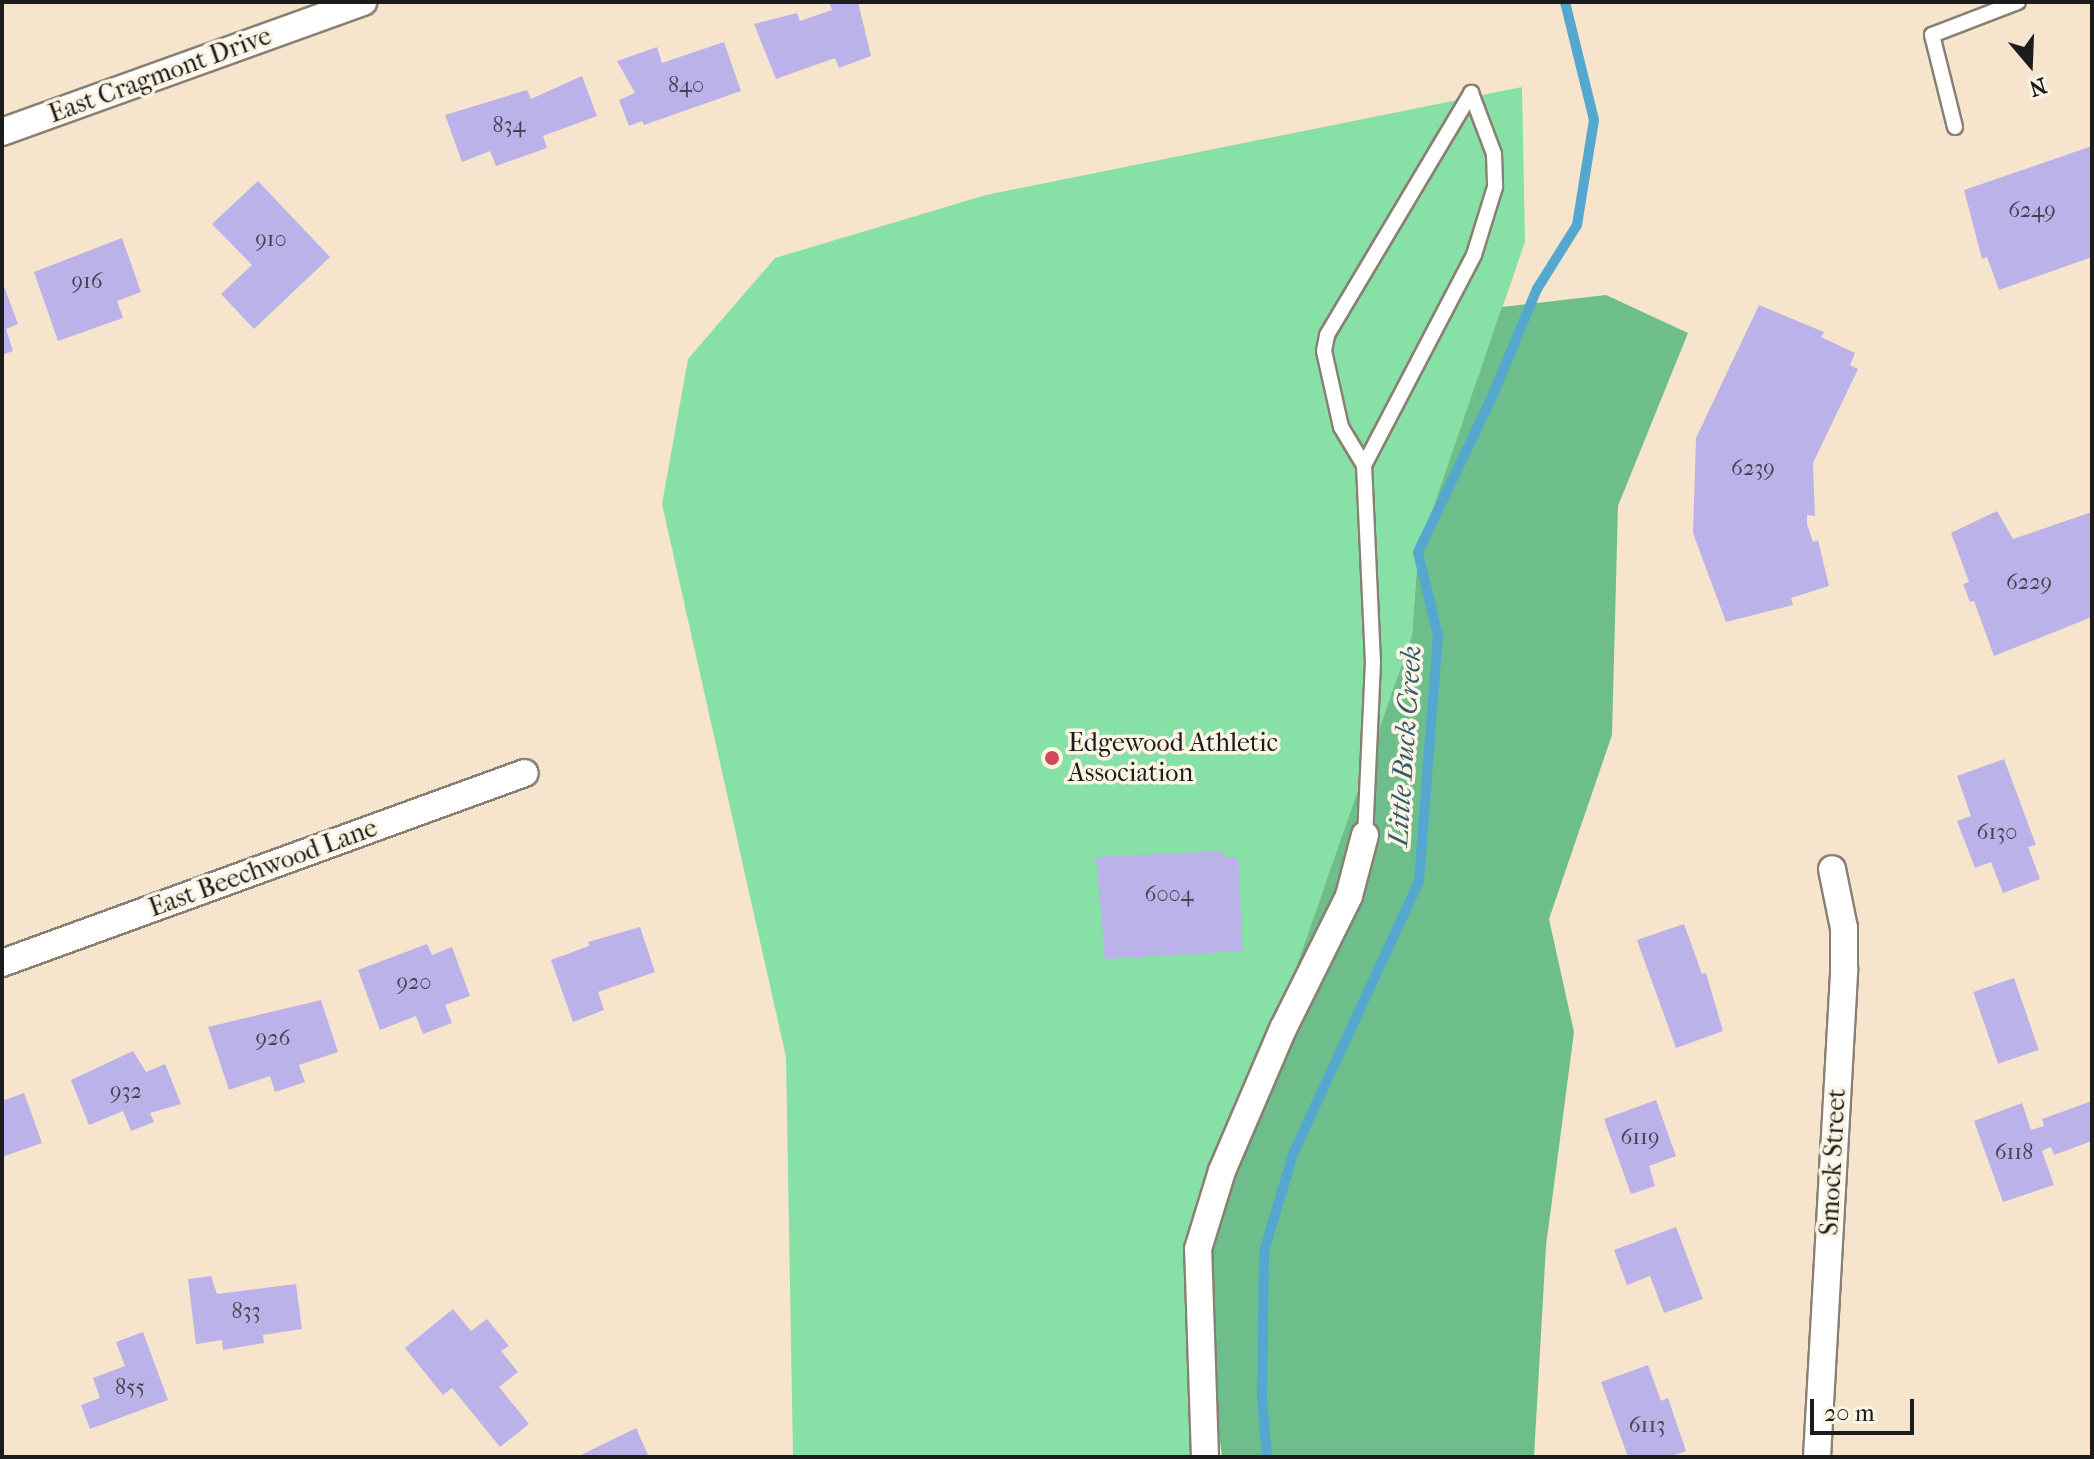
<!DOCTYPE html>
<style>
body{margin:0}
#map{position:relative;width:2094px;height:1459px;overflow:hidden;background:#f6e5cc;font-family:"IM FELL French Canon",serif}
div>[style]{position:absolute}
.green>*{inset:0;background:#87e0a5}
.forest>*{inset:0;background:#6dbe8a}
.stream>*{height:10px;margin:-5px;padding:0 5px;transform-origin:5px;border-radius:5px;background:#54a8d0}
.building>*{inset:0;background:#bbb2e9;transform-origin:0 0}
.roads{filter:drop-shadow(2px 0 #898074) drop-shadow(-2px 0 #898074) drop-shadow(0 2px #898074) drop-shadow(0 -2px #898074)}
.service>*{height:14px;margin:-7px;padding:0 7px;transform-origin:7px;border-radius:7px;background:#fff}
.minor>*{height:26px;margin:-13px;padding:0 13px;transform-origin:13px;border-radius:13px;background:#fff}
.dots>*{width:22px;height:22px;translate:-50% -50%;box-sizing:border-box;border:4px solid #fcf5e5;border-radius:50%}
span{translate:-50% -50%;white-space:nowrap;text-align:center;line-height:1.15;-webkit-text-stroke:7px #fcf5e5;paint-order:stroke}
.number-label{font-size:22px;color:#44424f}
.number-label span{-webkit-text-stroke-width:0}
.street-label{font-size:26px;color:#1c1c1c}
.poi-label{font-size:26px;color:#1c1c1c}
.left{translate:0 -50%;text-align:left}
.water-label{font-size:28px;color:#355b6d;font-style:italic}
.frame{position:absolute;inset:0;border:4px solid #1c1c1c;pointer-events:none}
.north{position:absolute;left:1990px;top:24px;width:80px;height:80px;-webkit-text-stroke:6px #fcf5e5;paint-order:stroke;rotate:161deg;font-size:22px;font-weight:700;line-height:32px;text-align:center;color:#1c1c1c}
.north::after{content:'';display:block;margin:auto;width:28px;height:36px;background:#1c1c1c;clip-path:polygon(50% 0,100% 100%,50% 72%,0 100%)}
.scale{position:absolute;left:1810px;top:1399px;width:104px;height:36px;box-sizing:border-box;border:4px solid #1c1c1c;border-top:0;padding-left:10px;font-size:24px;line-height:28px;white-space:nowrap;color:#1c1c1c;-webkit-text-stroke:6px #fcf5e5;paint-order:stroke}
</style>
<div id="map">
<div class="green">
<i style="clip-path:polygon(1522px 87px,1525px 242px,1418px 552px,1412px 635px,1198px 1249px,1213px 1457px,793px 1457px,786px 1057px,662px 504px,688px 359px,775px 258px,986px 195px)"></i>
</div>
<div class="forest">
<i style="clip-path:polygon(1606px 295px,1688px 333px,1618px 506px,1612px 735px,1549px 919px,1574px 1032px,1546px 1246px,1534px 1457px,1222px 1457px,1198px 1249px,1412px 635px,1418px 552px,1502px 307px)"></i>
</div>
<div class="stream">
<i style="left:1267px;top:1457px;width:59px;rotate:-94.8deg"></i>
<i style="left:1262px;top:1398px;width:146px;rotate:-89.2deg"></i>
<i style="left:1264px;top:1252px;width:102px;rotate:-73.5deg"></i>
<i style="left:1293px;top:1154px;width:301px;rotate:-65.2deg"></i>
<i style="left:1419px;top:881px;width:246px;rotate:-85.6deg"></i>
<i style="left:1438px;top:636px;width:86px;rotate:-103.4deg"></i>
<i style="left:1418px;top:552px;width:172px;rotate:-64.5deg"></i>
<i style="left:1492px;top:397px;width:117px;rotate:-67.4deg"></i>
<i style="left:1537px;top:289px;width:75px;rotate:-58deg"></i>
<i style="left:1577px;top:225px;width:106px;rotate:-80.8deg"></i>
<i style="left:1594px;top:120px;width:122px;rotate:-103.8deg"></i>
</div>
<div class="building">
<i style="clip-path:polygon(829px 2px,858px 2px,871px 56px,839px 68px,835px 58px,776px 79px,754px 24px,797px 13px,800px 21px,832px 10px)"></i>
<i style="clip-path:polygon(724px 42px,741px 91px,644px 125px,642px 121px,629px 126px,619px 100px,635px 93px,617px 61px,657px 47px,662px 63px)"></i>
<i style="clip-path:polygon(582px 76px,597px 116px,543px 136px,547px 148px,496px 166px,490px 151px,462px 162px,445px 115px,527px 90px,531px 99px)"></i>
<i style="clip-path:polygon(2092px 146px,2092px 257px,1999px 290px,1987px 257px,1982px 259px,1964px 190px)"></i>
<i style="clip-path:polygon(258px 181px,330px 257px,254px 329px,221px 294px,252px 265px,212px 224px)"></i>
<i style="clip-path:polygon(122px 238px,141px 292px,117px 301px,123px 318px,58px 341px,34px 272px)"></i>
<i style="clip-path:polygon(2px 281px,18px 324px,6px 329px,13px 351px,2px 355px)"></i>
<i style="clip-path:polygon(1759px 305px,1824px 332px,1821px 337px,1855px 353px,1850px 365px,1858px 369px,1813px 463px,1815px 516px,1807px 515px,1807px 524px,1813px 542px,1818px 540px,1829px 586px,1791px 598px,1793px 605px,1726px 622px,1693px 533px,1696px 438px)"></i>
<i style="clip-path:polygon(1997px 511px,2013px 539px,2092px 512px,2092px 617px,1994px 656px,1974px 601px,1970px 602px,1963px 584px,1969px 582px,1951px 533px)"></i>
<i style="clip-path:polygon(2004px 759px,2036px 845px,2028px 847px,2040px 879px,2003px 893px,1991px 862px,1975px 868px,1957px 821px,1971px 816px,1957px 776px)"></i>
<i style="clip-path:polygon(1223px 851px,1224px 857px,1238px 857px,1243px 951px,1105px 959px,1096px 857px)"></i>
<i style="clip-path:polygon(1684px 924px,1702px 974px,1706px 973px,1723px 1031px,1676px 1048px,1637px 940px)"></i>
<i style="clip-path:polygon(640px 927px,655px 972px,598px 992px,604px 1010px,573px 1022px,551px 960px,589px 946px,588px 942px)"></i>
<i style="clip-path:polygon(427px 944px,432px 955px,452px 947px,470px 996px,445px 1005px,452px 1023px,423px 1034px,416px 1016px,380px 1030px,358px 970px)"></i>
<i style="left:2014px;top:978px;width:76px;height:43px;rotate:71deg"></i>
<i style="clip-path:polygon(321px 1000px,338px 1052px,299px 1065px,305px 1082px,275px 1092px,270px 1076px,229px 1090px,208px 1027px)"></i>
<i style="clip-path:polygon(133px 1051px,146px 1072px,165px 1064px,181px 1104px,150px 1113px,154px 1122px,131px 1131px,123px 1111px,89px 1125px,71px 1080px)"></i>
<i style="clip-path:polygon(24px 1093px,42px 1143px,2px 1157px,2px 1101px)"></i>
<i style="clip-path:polygon(1656px 1100px,1676px 1156px,1649px 1166px,1655px 1186px,1631px 1194px,1604px 1119px)"></i>
<i style="clip-path:polygon(2092px 1101px,2092px 1141px,2054px 1155px,2051px 1147px,2042px 1151px,2054px 1185px,2003px 1202px,1974px 1121px,2022px 1103px,2031px 1130px,2044px 1126px,2042px 1119px)"></i>
<i style="clip-path:polygon(1676px 1227px,1703px 1299px,1664px 1313px,1650px 1276px,1627px 1285px,1614px 1250px)"></i>
<i style="clip-path:polygon(211px 1276px,217px 1294px,296px 1284px,302px 1329px,263px 1335px,264px 1343px,223px 1350px,222px 1340px,196px 1344px,188px 1279px)"></i>
<i style="clip-path:polygon(453px 1309px,471px 1331px,487px 1319px,509px 1346px,501px 1351px,518px 1372px,499px 1387px,529px 1424px,500px 1447px,452px 1388px,443px 1395px,405px 1348px)"></i>
<i style="clip-path:polygon(143px 1332px,168px 1400px,90px 1429px,81px 1405px,100px 1398px,93px 1378px,125px 1366px,116px 1342px)"></i>
<i style="clip-path:polygon(1648px 1365px,1661px 1401px,1668px 1398px,1686px 1451px,1669px 1457px,1628px 1457px,1601px 1382px)"></i>
<i style="clip-path:polygon(636px 1428px,649px 1457px,577px 1457px)"></i>
</div>
<div class="roads">
<div class="service">
<i style="left:1955px;top:127px;width:95px;rotate:-104deg"></i>
<i style="left:1932px;top:35px;width:92px;rotate:-21deg"></i>
<i style="left:1364px;top:465px;width:44px;rotate:-121.2deg"></i>
<i style="left:1341px;top:427px;width:78px;rotate:-102.6deg"></i>
<i style="left:1324px;top:351px;width:16px;rotate:-79deg"></i>
<i style="left:1327px;top:335px;width:282px;rotate:-59.2deg"></i>
<i style="left:1471px;top:93px;width:65px;rotate:69.3deg"></i>
<i style="left:1494px;top:154px;width:33px;rotate:88deg"></i>
<i style="left:1495px;top:187px;width:71px;rotate:107.2deg"></i>
<i style="left:1474px;top:255px;width:237px;rotate:117.6deg"></i>
<i style="left:1364px;top:465px;width:197px;rotate:87.4deg"></i>
<i style="left:1373px;top:662px;width:173px;rotate:92.6deg"></i>
</div>
<div class="minor">
<i style="left:2px;top:132px;width:384px;rotate:-19.8deg"></i>
<i style="left:2px;top:963px;width:556px;rotate:-19.97deg"></i>
<i style="left:1205px;top:1457px;width:208px;rotate:-91.9deg"></i>
<i style="left:1198px;top:1249px;width:82px;rotate:-72.9deg"></i>
<i style="left:1222px;top:1171px;width:155px;rotate:-66.8deg"></i>
<i style="left:1283px;top:1029px;width:148px;rotate:-63.6deg"></i>
<i style="left:1349px;top:896px;width:63px;rotate:-75.3deg"></i>
<i style="left:1817px;top:1457px;width:489px;rotate:-86.8deg"></i>
<i style="left:1844px;top:969px;width:41px;rotate:-90deg"></i>
<i style="left:1844px;top:928px;width:60px;rotate:-101.5deg"></i>
</div>
</div>
<div class="dots">
<i style="left:1052px;top:758px;background:#d1495b"></i>
</div>
<div class="number-label">
<span style="left:686px;top:86px">840</span>
<span style="left:509px;top:126px">834</span>
<span style="left:2032px;top:211px">6249</span>
<span style="left:271px;top:240px">910</span>
<span style="left:87px;top:282px">916</span>
<span style="left:1753px;top:469px">6239</span>
<span style="left:2029px;top:583px">6229</span>
<span style="left:1997px;top:833px">6130</span>
<span style="left:1169px;top:895px">6004</span>
<span style="left:414px;top:983px">920</span>
<span style="left:273px;top:1039px">926</span>
<span style="left:126px;top:1092px">932</span>
<span style="left:1640px;top:1138px">6119</span>
<span style="left:2014px;top:1153px">6118</span>
<span style="left:246px;top:1312px">833</span>
<span style="left:130px;top:1388px">855</span>
<span style="left:1647px;top:1426px">6113</span>
</div>
<div class="street-label">
<span style="left:160px;top:75px;rotate:-20deg">East Cragmont Drive</span>
<span style="left:263px;top:868px;rotate:-20deg">East Beechwood Lane</span>
<span style="left:1833px;top:1162px;rotate:-87deg">Smock Street</span>
</div>
<div class="poi-label">
<span class="left" style="left:1068px;top:758px">Edgewood Athletic<br>Association</span>
</div>
<div class="water-label">
<span style="left:1405px;top:746px;rotate:-86deg">Little Buck Creek</span>
</div>
<div class="frame"></div>
<div class="north">N</div>
<div class="scale">20 m</div>
</div>
